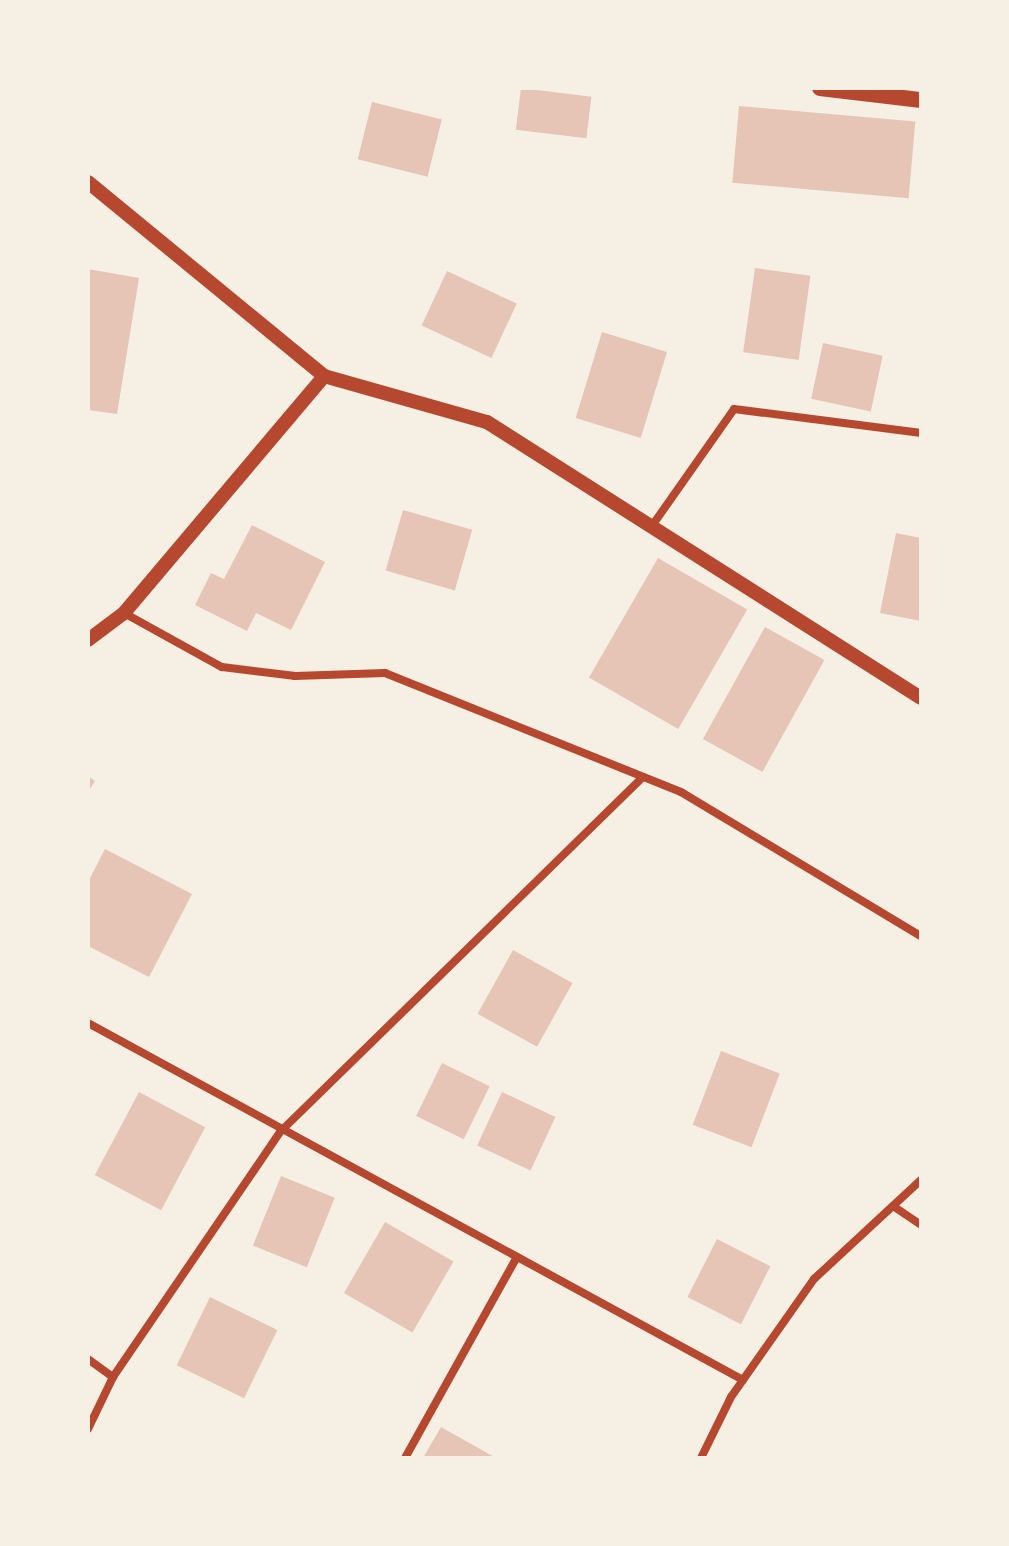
<!DOCTYPE html>
<style>
body{margin:0}
#map{position:relative;width:1009px;height:1546px;overflow:hidden;background:#f6efe4;font-family:Karla,sans-serif}
div>[style]{position:absolute}
.building>*{inset:0;background:#e6c5b7;transform-origin:0 0}
.minor>*{height:8px;margin:-4px;padding:0 4px;transform-origin:4px;border-radius:4px;background:#b5482f}
.tertiary>*{height:14px;margin:-7px;padding:0 7px;transform-origin:7px;border-radius:7px;background:#b5482f}
.secondary>*{height:16px;margin:-8px;padding:0 8px;transform-origin:8px;border-radius:8px;background:#b5482f}
span{translate:-50% -50%;white-space:nowrap;text-align:center;line-height:1.15;-webkit-text-stroke:8px #f6efe4;paint-order:stroke}
.frame{position:absolute;inset:0;border:90px solid #f6efe4;pointer-events:none}
</style>
<div id="map">
<div class="building">
<i style="left:521px;top:88px;width:71px;height:42px;rotate:7deg"></i>
<i style="left:372px;top:102px;width:72px;height:59px;rotate:14deg"></i>
<i style="left:739px;top:106px;width:177px;height:77px;rotate:5deg"></i>
<i style="left:755px;top:268px;width:56px;height:85px;rotate:8deg"></i>
<i style="clip-path:polygon(88px 269px,139px 278px,117px 414px,88px 410px)"></i>
<i style="left:447px;top:271px;width:77px;height:60px;rotate:25deg"></i>
<i style="left:602px;top:332px;width:68px;height:90px;rotate:17deg"></i>
<i style="left:823px;top:343px;width:61px;height:57px;rotate:12deg"></i>
<i style="left:403px;top:510px;width:72px;height:63px;rotate:16deg"></i>
<i style="clip-path:polygon(252px 525px,325px 562px,291px 630px,256px 613px,247px 631px,195px 605px,211px 573px,224px 579px)"></i>
<i style="clip-path:polygon(896px 533px,921px 538px,921px 621px,880px 613px)"></i>
<i style="left:658px;top:558px;width:103px;height:138px;rotate:30deg"></i>
<i style="left:765px;top:627px;width:68px;height:128px;rotate:29deg"></i>
<i style="clip-path:polygon(88px 776px,95px 781px,88px 792px)"></i>
<i style="clip-path:polygon(105px 849px,192px 894px,149px 977px,88px 946px,88px 882px)"></i>
<i style="left:513px;top:950px;width:68px;height:73px;rotate:29deg"></i>
<i style="left:721px;top:1051px;width:63px;height:79px;rotate:21deg"></i>
<i style="left:442px;top:1063px;width:53px;height:59px;rotate:26deg"></i>
<i style="left:139px;top:1092px;width:75px;height:94px;rotate:28deg"></i>
<i style="left:502px;top:1092px;width:59px;height:59px;rotate:25deg"></i>
<i style="left:281px;top:1176px;width:58px;height:75px;rotate:22deg"></i>
<i style="left:385px;top:1222px;width:79px;height:82px;rotate:30deg"></i>
<i style="left:717px;top:1239px;width:60px;height:65px;rotate:27deg"></i>
<i style="left:210px;top:1297px;width:75px;height:76px;rotate:26deg"></i>
<i style="clip-path:polygon(441px 1427px,496px 1458px,423px 1458px)"></i>
</div>
<div class="minor">
<i style="left:654px;top:523px;width:139px;rotate:-54.9deg"></i>
<i style="left:734px;top:409px;width:189px;rotate:7.3deg"></i>
<i style="left:124px;top:613px;width:112px;rotate:28.9deg"></i>
<i style="left:222px;top:667px;width:74px;rotate:7deg"></i>
<i style="left:295px;top:676px;width:90px;rotate:-1.9deg"></i>
<i style="left:385px;top:673px;width:319px;rotate:21.9deg"></i>
<i style="left:681px;top:792px;width:280px;rotate:31deg"></i>
<i style="left:88px;top:1023px;width:746px;rotate:28.59deg"></i>
<i style="left:893px;top:1206px;width:34px;rotate:34deg"></i>
<i style="left:88px;top:1359px;width:31px;rotate:36deg"></i>
<i style="left:88px;top:1429px;width:58px;rotate:-64.3deg"></i>
<i style="left:113px;top:1377px;width:298px;rotate:-55.7deg"></i>
<i style="left:281px;top:1131px;width:506px;rotate:-44.36deg"></i>
<i style="left:405px;top:1458px;width:230px;rotate:-60.9deg"></i>
<i style="left:701px;top:1458px;width:68px;rotate:-63.8deg"></i>
<i style="left:731px;top:1397px;width:144px;rotate:-54.9deg"></i>
<i style="left:814px;top:1279px;width:146px;rotate:-42.8deg"></i>
</div>
<div class="tertiary">
<i style="left:88px;top:182px;width:306px;rotate:39.4deg"></i>
<i style="left:324px;top:376px;width:169px;rotate:15.8deg"></i>
<i style="left:487px;top:422px;width:514px;rotate:32.45deg"></i>
<i style="left:88px;top:640px;width:45px;rotate:-36.9deg"></i>
<i style="left:124px;top:613px;width:310px;rotate:-49.8deg"></i>
</div>
<div class="secondary">
<i style="left:820px;top:88px;width:102px;rotate:6.8deg"></i>
</div>
<div class="frame"></div>
</div>
